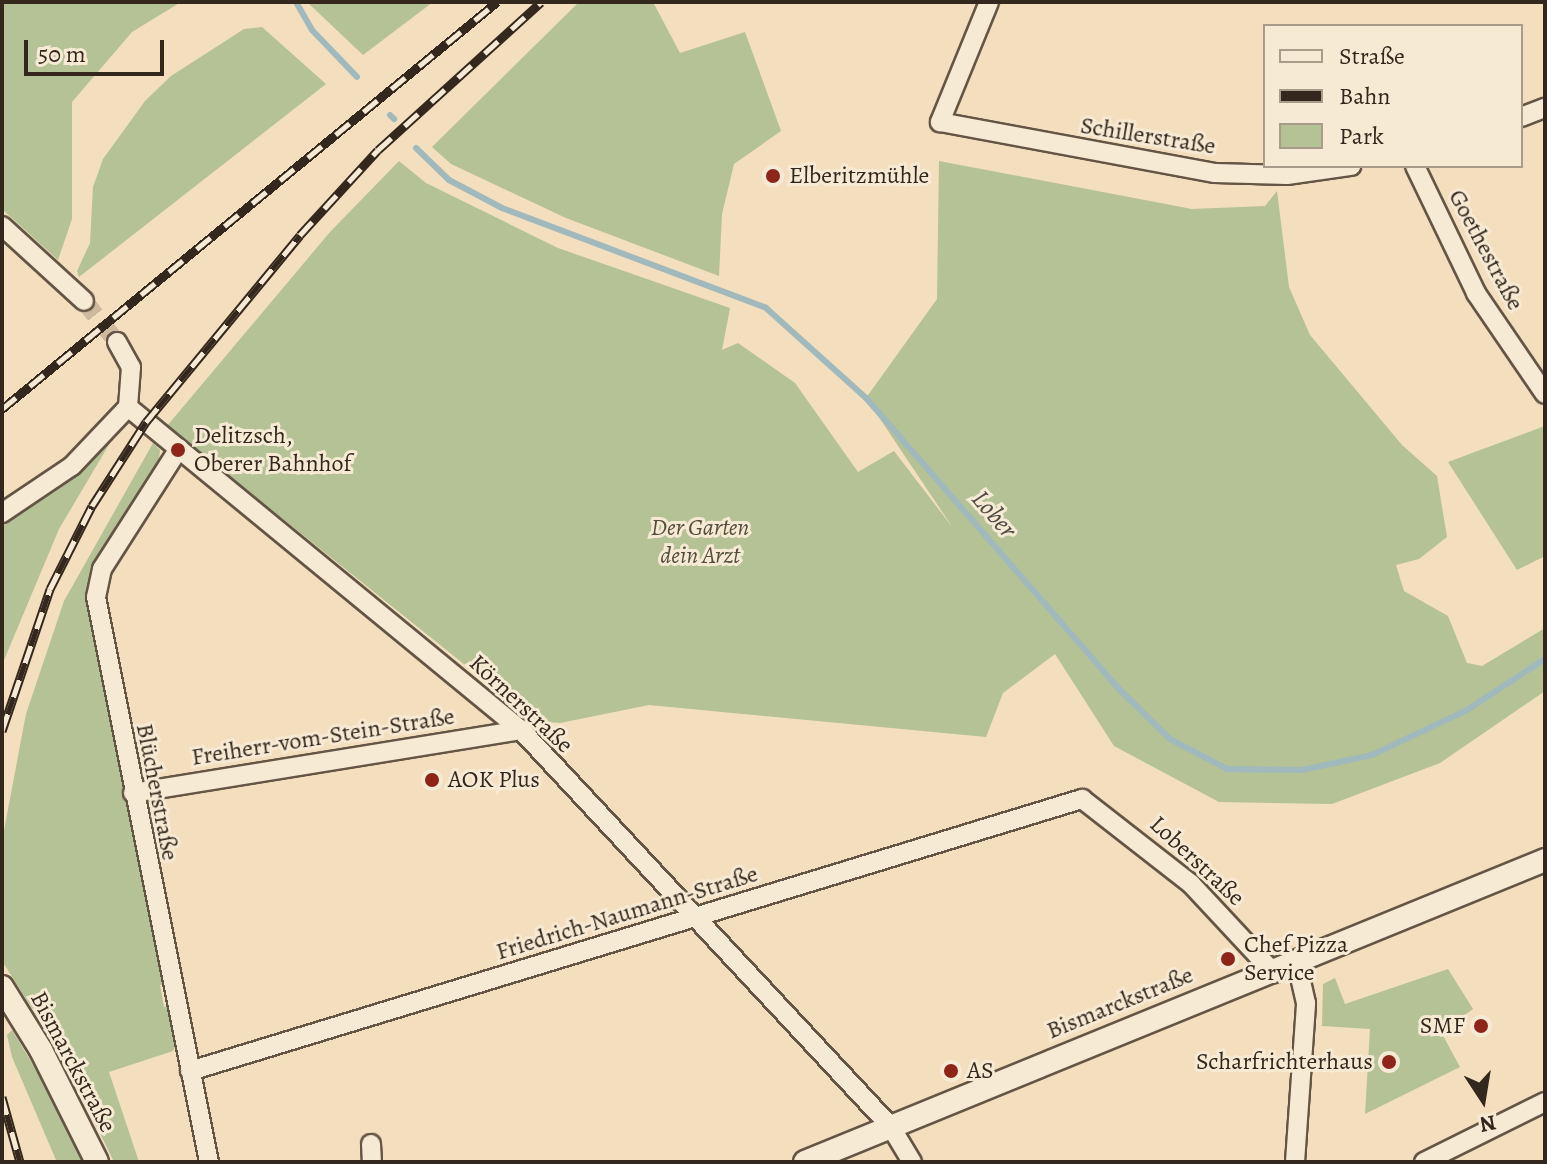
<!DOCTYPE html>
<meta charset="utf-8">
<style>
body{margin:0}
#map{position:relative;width:1547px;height:1164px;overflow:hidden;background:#f3debd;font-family:Alegreya,serif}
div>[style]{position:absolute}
.green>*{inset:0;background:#b4c296}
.stream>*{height:6px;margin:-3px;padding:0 3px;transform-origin:3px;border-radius:3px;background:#a0b9bc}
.minor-tunnel>*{height:18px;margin-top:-9px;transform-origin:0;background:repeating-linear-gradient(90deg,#cdb99d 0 18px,transparent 0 27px)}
.roads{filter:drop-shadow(2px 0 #645545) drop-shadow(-2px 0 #645545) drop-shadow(0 2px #645545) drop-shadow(0 -2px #645545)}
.minor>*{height:18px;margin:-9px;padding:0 9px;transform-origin:9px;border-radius:9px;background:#f7ead4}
.tertiary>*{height:22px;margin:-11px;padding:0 11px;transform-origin:11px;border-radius:11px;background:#f7ead4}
.rail>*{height:9px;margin-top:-4.5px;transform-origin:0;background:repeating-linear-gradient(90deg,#f7ead4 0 18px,#34271d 0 36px);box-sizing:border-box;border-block:2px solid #34271d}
.dots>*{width:22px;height:22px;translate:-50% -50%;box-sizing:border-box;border:4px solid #f7ead4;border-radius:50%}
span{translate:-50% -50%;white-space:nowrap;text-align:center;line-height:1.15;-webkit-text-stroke:6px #f7ead4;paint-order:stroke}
.street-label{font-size:24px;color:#34271d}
.poi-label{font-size:24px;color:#34271d}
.left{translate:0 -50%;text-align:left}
.right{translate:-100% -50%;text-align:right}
.park-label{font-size:24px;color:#544e3b;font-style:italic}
.water-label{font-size:26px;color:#4f4c45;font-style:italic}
.frame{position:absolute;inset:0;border:4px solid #34271d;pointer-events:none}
.legend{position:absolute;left:1263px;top:24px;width:260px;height:144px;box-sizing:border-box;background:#f7ead4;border:2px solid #a99c8b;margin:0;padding:10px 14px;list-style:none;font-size:24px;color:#34271d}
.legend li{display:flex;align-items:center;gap:16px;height:40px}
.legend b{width:40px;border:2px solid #a99c8b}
.north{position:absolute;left:1443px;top:1060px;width:80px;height:80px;-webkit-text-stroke:6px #f7ead4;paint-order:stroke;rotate:168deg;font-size:22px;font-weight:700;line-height:32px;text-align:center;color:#34271d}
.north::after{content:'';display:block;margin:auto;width:28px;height:36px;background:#34271d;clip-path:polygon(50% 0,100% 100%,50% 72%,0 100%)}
.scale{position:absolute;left:24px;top:40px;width:140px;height:36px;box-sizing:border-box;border:4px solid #34271d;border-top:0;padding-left:10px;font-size:24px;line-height:28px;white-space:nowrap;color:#34271d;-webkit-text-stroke:6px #f7ead4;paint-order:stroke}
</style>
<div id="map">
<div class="green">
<i style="clip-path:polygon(2px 2px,181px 2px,132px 32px,72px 102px,72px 219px,58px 260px,2px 209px)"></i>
<i style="clip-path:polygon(307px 2px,433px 2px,363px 55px)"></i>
<i style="clip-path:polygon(579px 2px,653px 2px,680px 53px,745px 32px,781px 131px,734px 164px,722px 214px,719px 276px,566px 218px,451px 164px,432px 147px)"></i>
<i style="clip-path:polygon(262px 27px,326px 84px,79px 277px,77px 271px,90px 243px,93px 187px,103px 159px,145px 101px,171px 76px,244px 29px)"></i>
<i style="clip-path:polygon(399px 161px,426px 183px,558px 248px,730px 308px,722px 350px,738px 343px,795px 383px,858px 472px,894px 451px,953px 528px,866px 398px,937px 299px,939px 161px,1192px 209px,1265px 206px,1277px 191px,1289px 287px,1310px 335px,1402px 445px,1437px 476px,1447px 537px,1419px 559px,1396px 565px,1404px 591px,1448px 616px,1467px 663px,1482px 666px,1545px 628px,1545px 691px,1440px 763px,1332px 804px,1219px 802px,1114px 746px,1055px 654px,1003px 693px,986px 737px,649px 705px,560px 723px,535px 721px,167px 426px,330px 232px)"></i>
<i style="clip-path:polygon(123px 421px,59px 529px,2px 665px,2px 521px,87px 467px)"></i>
<i style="clip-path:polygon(1545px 426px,1545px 556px,1517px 570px,1448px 462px)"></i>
<i style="clip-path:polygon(153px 443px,160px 450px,159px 459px,91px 573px,87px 595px,165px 984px,160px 985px,164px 1007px,170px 1007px,177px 1042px,173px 1051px,109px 1072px,139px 1162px,114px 1162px,63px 1057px,2px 961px,2px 841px,26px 714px,64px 601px)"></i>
<i style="clip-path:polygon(1448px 969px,1473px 1009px,1441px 1032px,1460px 1067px,1365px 1114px,1370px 1029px,1322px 1026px,1323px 984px,1335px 978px,1345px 1004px)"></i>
<i style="clip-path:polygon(12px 1030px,35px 1068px,83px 1162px,56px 1160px,12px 1057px,7px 1035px)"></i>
</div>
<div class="stream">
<i style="left:296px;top:2px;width:32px;rotate:60deg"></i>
<i style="left:312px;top:30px;width:65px;rotate:46.2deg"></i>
<i style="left:390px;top:115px;width:6px;rotate:45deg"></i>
<i style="left:416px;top:148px;width:46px;rotate:44.1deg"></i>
<i style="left:449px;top:180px;width:60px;rotate:27.8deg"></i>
<i style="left:502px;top:208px;width:282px;rotate:20.7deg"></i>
<i style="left:766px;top:308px;width:135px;rotate:42deg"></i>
<i style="left:866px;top:398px;width:384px;rotate:49deg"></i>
<i style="left:1118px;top:688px;width:73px;rotate:44.4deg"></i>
<i style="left:1170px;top:739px;width:64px;rotate:27.8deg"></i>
<i style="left:1227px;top:769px;width:75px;rotate:0.8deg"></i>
<i style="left:1302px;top:770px;width:72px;rotate:-12.1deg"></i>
<i style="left:1372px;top:755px;width:105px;rotate:-25.3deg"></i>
<i style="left:1467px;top:710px;width:93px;rotate:-33.2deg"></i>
</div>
<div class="minor-tunnel">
<i style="left:84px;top:301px;width:53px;rotate:51.2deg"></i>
</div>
<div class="roads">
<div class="minor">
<i style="left:989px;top:2px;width:130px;rotate:112.2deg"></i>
<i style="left:940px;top:122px;width:280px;rotate:10.5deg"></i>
<i style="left:1215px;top:173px;width:72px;rotate:1.6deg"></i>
<i style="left:1287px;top:175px;width:65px;rotate:-8deg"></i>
<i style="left:1521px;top:117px;width:26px;rotate:-21deg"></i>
<i style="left:1415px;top:166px;width:141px;rotate:64.3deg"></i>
<i style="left:1476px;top:293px;width:122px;rotate:55.7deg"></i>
<i style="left:2px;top:226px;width:111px;rotate:42.4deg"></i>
<i style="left:117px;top:342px;width:29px;rotate:61deg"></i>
<i style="left:131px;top:367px;width:40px;rotate:94.3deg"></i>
<i style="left:128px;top:407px;width:509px;rotate:39.42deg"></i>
<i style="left:521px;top:730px;width:543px;rotate:47.02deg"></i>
<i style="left:891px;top:1127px;width:41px;rotate:59deg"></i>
<i style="left:178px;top:450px;width:141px;rotate:122.6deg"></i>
<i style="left:102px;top:569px;width:29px;rotate:102deg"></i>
<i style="left:96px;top:597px;width:576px;rotate:78.69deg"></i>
<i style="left:2px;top:513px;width:84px;rotate:-33.9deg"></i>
<i style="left:72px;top:466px;width:81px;rotate:-46.5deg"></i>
<i style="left:133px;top:793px;width:393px;rotate:-9.2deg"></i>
<i style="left:190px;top:1071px;width:933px;rotate:-16.96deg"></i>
<i style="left:1082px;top:799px;width:138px;rotate:37.9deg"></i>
<i style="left:1191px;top:884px;width:122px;rotate:47deg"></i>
<i style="left:371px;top:1144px;width:18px;rotate:87deg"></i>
<i style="left:1295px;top:1162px;width:159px;rotate:-86deg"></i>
<i style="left:1306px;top:1003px;width:39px;rotate:-103deg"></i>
<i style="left:1424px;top:1162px;width:135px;rotate:-26.4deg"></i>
</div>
<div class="tertiary">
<i style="left:2px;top:987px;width:74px;rotate:58.2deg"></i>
<i style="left:41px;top:1050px;width:125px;rotate:63.4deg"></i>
<i style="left:805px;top:1162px;width:799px;rotate:-22.2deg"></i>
</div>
</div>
<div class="rail">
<i style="left:2px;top:409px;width:641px;rotate:-39.43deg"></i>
<i style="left:2px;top:731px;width:150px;rotate:-71.3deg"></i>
<i style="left:50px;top:589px;width:93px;rotate:-63.2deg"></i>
<i style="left:92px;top:506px;width:100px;rotate:-57.3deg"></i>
<i style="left:146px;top:422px;width:242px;rotate:-50.5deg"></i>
<i style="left:300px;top:235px;width:115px;rotate:-47.5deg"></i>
<i style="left:378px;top:150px;width:220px;rotate:-42.2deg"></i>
<i style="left:2px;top:1097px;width:67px;rotate:74.5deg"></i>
</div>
<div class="dots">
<i style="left:773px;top:176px;background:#8f2418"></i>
<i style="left:178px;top:450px;background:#8f2418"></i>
<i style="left:432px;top:780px;background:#8f2418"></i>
<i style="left:1228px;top:959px;background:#8f2418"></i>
<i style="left:1481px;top:1026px;background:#8f2418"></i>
<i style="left:1389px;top:1062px;background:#8f2418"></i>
<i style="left:951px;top:1071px;background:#8f2418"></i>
</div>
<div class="street-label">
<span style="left:1148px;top:136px;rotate:9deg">Schillerstraße</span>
<span style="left:1486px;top:250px;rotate:62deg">Goethestraße</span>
<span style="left:521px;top:704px;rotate:43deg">Körnerstraße</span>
<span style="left:323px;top:737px;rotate:-9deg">Freiherr-vom-Stein-Straße</span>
<span style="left:157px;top:792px;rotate:79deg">Blücherstraße</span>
<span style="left:1197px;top:861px;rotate:43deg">Loberstraße</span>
<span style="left:627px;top:913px;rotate:-17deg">Friedrich-Naumann-Straße</span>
<span style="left:1120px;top:1003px;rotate:-22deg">Bismarckstraße</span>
<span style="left:73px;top:1062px;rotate:62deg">Bismarckstraße</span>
</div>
<div class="poi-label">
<span class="left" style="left:789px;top:176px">Elberitzmühle</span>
<span class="left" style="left:194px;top:450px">Delitzsch,<br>Oberer Bahnhof</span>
<span class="left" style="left:448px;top:780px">AOK Plus</span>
<span class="left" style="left:1244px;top:959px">Chef Pizza<br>Service</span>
<span class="right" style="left:1465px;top:1026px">SMF</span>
<span class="right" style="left:1373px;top:1062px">Scharfrichterhaus</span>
<span class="left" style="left:967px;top:1071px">AS</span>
</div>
<div class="park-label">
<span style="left:700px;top:542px">Der Garten<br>dein Arzt</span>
</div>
<div class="water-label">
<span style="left:994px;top:514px;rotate:49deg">Lober</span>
</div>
<div class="frame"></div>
<ul class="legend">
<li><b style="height:10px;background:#f7ead4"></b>Straße</li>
<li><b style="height:10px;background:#34271d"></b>Bahn</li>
<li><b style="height:22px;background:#b4c296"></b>Park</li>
</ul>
<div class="north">N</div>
<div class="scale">50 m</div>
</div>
